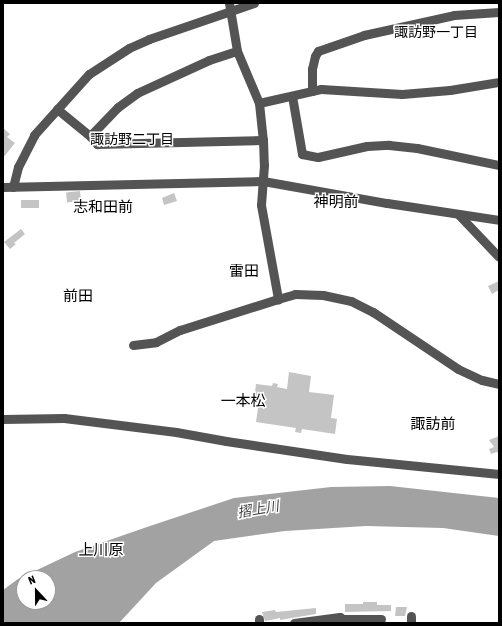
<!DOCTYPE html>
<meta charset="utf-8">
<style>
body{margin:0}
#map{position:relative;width:502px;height:626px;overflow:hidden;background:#fff;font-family:"Asap Condensed","Noto Sans JP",sans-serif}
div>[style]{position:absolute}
.water>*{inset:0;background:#a2a2a2}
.building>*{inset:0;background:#c4c4c4;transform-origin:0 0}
.minor>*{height:9px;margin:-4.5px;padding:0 4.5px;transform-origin:4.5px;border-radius:4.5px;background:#545454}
span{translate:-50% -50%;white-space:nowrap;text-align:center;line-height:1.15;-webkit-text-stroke:3px #fff;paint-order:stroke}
.neighbourhood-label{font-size:14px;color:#000}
.water-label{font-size:14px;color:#434343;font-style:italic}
.quarter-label{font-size:15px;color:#000}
.frame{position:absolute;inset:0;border:4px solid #000;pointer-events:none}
.north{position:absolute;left:16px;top:570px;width:40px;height:40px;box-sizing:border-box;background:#fff;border:1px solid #999;border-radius:50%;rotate:338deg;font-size:11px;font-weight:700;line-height:16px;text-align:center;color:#000}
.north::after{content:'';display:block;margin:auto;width:14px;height:18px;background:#000;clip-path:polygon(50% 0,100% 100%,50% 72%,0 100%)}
</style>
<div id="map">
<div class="water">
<i style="clip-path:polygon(evenodd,390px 486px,499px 498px,499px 536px,443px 528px,366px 526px,285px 531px,214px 541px,156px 583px,119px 623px,3px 623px,3px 590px,18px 579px,75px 552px,147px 527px,234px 498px,331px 487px,390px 486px,24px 578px,48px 578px,48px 602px,24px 602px,24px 578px)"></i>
</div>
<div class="building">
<i style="clip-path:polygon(3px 128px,10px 134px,7px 137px,15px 143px,3px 158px)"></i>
<i style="left:80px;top:191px;width:10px;height:14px;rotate:84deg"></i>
<i style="clip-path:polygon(174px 193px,177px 201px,164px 205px,162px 198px)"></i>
<i style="left:39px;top:200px;width:8px;height:18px;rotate:90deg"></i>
<i style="clip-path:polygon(21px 229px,25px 234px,14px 243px,16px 244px,10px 249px,4px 242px)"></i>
<i style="clip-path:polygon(499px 281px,499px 290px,492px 294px,488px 286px)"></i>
<i style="clip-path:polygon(289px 372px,311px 376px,309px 392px,334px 395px,331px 418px,337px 419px,335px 434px,302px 429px,301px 433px,295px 432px,296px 428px,256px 422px,259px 401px,254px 400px,256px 384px,272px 386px,273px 383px,278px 384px,277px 387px,287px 389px)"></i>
<i style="clip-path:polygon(499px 436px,499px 455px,497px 452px,491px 454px,489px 449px,494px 447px,489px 440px)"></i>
<i style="clip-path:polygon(363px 602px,377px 602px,377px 605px,391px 605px,391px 611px,345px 612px,345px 604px,363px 604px)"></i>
<i style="clip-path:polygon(396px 607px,407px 607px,405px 616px,395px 616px)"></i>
<i style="clip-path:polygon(316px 608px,316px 614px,280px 620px,280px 618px,265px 621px,262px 612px,275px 610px,276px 612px)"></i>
</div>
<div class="minor">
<i style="left:229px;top:3px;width:49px;rotate:80.5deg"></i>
<i style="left:237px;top:51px;width:56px;rotate:67.1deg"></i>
<i style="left:259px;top:103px;width:37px;rotate:84deg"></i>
<i style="left:263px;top:140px;width:25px;rotate:88deg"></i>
<i style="left:264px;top:165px;width:40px;rotate:94.3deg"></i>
<i style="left:261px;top:205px;width:96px;rotate:79.7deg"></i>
<i style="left:312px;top:91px;width:22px;rotate:-90deg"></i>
<i style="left:312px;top:69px;width:13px;rotate:-77deg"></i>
<i style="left:315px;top:56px;width:6px;rotate:-59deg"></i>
<i style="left:318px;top:51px;width:49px;rotate:-19.2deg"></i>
<i style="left:364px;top:35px;width:92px;rotate:-12.5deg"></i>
<i style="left:454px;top:15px;width:45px;rotate:-3.8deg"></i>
<i style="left:292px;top:96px;width:59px;rotate:80.2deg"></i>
<i style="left:302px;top:154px;width:16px;rotate:11deg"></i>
<i style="left:318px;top:157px;width:50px;rotate:-12.7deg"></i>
<i style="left:367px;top:146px;width:22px;rotate:-3deg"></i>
<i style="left:389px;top:145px;width:28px;rotate:6deg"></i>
<i style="left:417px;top:148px;width:84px;rotate:11.7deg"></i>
<i style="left:259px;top:103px;width:64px;rotate:-12.7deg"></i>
<i style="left:321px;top:89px;width:81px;rotate:3.5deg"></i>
<i style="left:402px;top:94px;width:48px;rotate:-4.8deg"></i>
<i style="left:450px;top:90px;width:50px;rotate:-9.3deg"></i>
<i style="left:57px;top:109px;width:43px;rotate:39.3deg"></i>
<i style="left:90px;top:136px;width:11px;rotate:49deg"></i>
<i style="left:97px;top:144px;width:166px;rotate:-1.4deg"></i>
<i style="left:90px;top:136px;width:40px;rotate:-46deg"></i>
<i style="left:118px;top:107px;width:24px;rotate:-36deg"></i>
<i style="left:137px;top:93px;width:79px;rotate:-24.6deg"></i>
<i style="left:209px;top:60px;width:29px;rotate:-18deg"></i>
<i style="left:3px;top:187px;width:260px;rotate:-1.3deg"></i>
<i style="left:263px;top:181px;width:126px;rotate:10.1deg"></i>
<i style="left:387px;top:203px;width:113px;rotate:8.6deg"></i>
<i style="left:13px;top:187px;width:21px;rotate:-76deg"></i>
<i style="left:18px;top:167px;width:36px;rotate:-63deg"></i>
<i style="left:34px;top:135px;width:82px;rotate:-48deg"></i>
<i style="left:89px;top:74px;width:48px;rotate:-33deg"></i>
<i style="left:129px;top:48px;width:22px;rotate:-24deg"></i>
<i style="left:149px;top:39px;width:111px;rotate:-18.9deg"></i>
<i style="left:458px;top:214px;width:59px;rotate:46.4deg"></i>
<i style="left:133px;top:345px;width:23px;rotate:-7deg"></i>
<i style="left:156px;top:342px;width:27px;rotate:-27deg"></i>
<i style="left:180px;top:330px;width:103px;rotate:-17.6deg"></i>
<i style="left:278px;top:299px;width:18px;rotate:-16deg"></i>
<i style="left:295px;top:294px;width:28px;rotate:2deg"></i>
<i style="left:323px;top:295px;width:29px;rotate:12deg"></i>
<i style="left:351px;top:301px;width:25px;rotate:27deg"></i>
<i style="left:373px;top:312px;width:102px;rotate:33.8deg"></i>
<i style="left:458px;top:369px;width:26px;rotate:25deg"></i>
<i style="left:482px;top:380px;width:17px;rotate:13deg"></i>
<i style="left:3px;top:419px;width:61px;rotate:-0.9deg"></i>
<i style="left:64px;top:418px;width:113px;rotate:7.1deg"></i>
<i style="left:176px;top:432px;width:51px;rotate:10.2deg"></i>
<i style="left:226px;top:441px;width:122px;rotate:8.5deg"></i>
<i style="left:347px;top:459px;width:153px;rotate:5.6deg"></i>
<i style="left:259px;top:619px;width:4px;rotate:90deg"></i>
<i style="left:340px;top:619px;width:41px"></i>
<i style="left:294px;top:623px;width:46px;rotate:-7.4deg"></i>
<i style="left:340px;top:617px;width:6px;rotate:90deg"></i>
<i style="left:411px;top:623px;width:7px;rotate:-90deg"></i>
</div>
<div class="neighbourhood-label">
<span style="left:436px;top:32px">諏訪野一丁目</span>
<span style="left:132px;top:139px">諏訪野二丁目</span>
</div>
<div class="water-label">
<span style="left:258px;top:509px;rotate:-10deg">摺上川</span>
</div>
<div class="quarter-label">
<span style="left:336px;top:202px">神明前</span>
<span style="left:103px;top:207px">志和田前</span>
<span style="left:244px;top:271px">雷田</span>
<span style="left:78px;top:296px">前田</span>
<span style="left:243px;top:401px">一本松</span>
<span style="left:433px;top:424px">諏訪前</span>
<span style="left:101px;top:550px">上川原</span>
</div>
<div class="frame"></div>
<div class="north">N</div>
</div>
